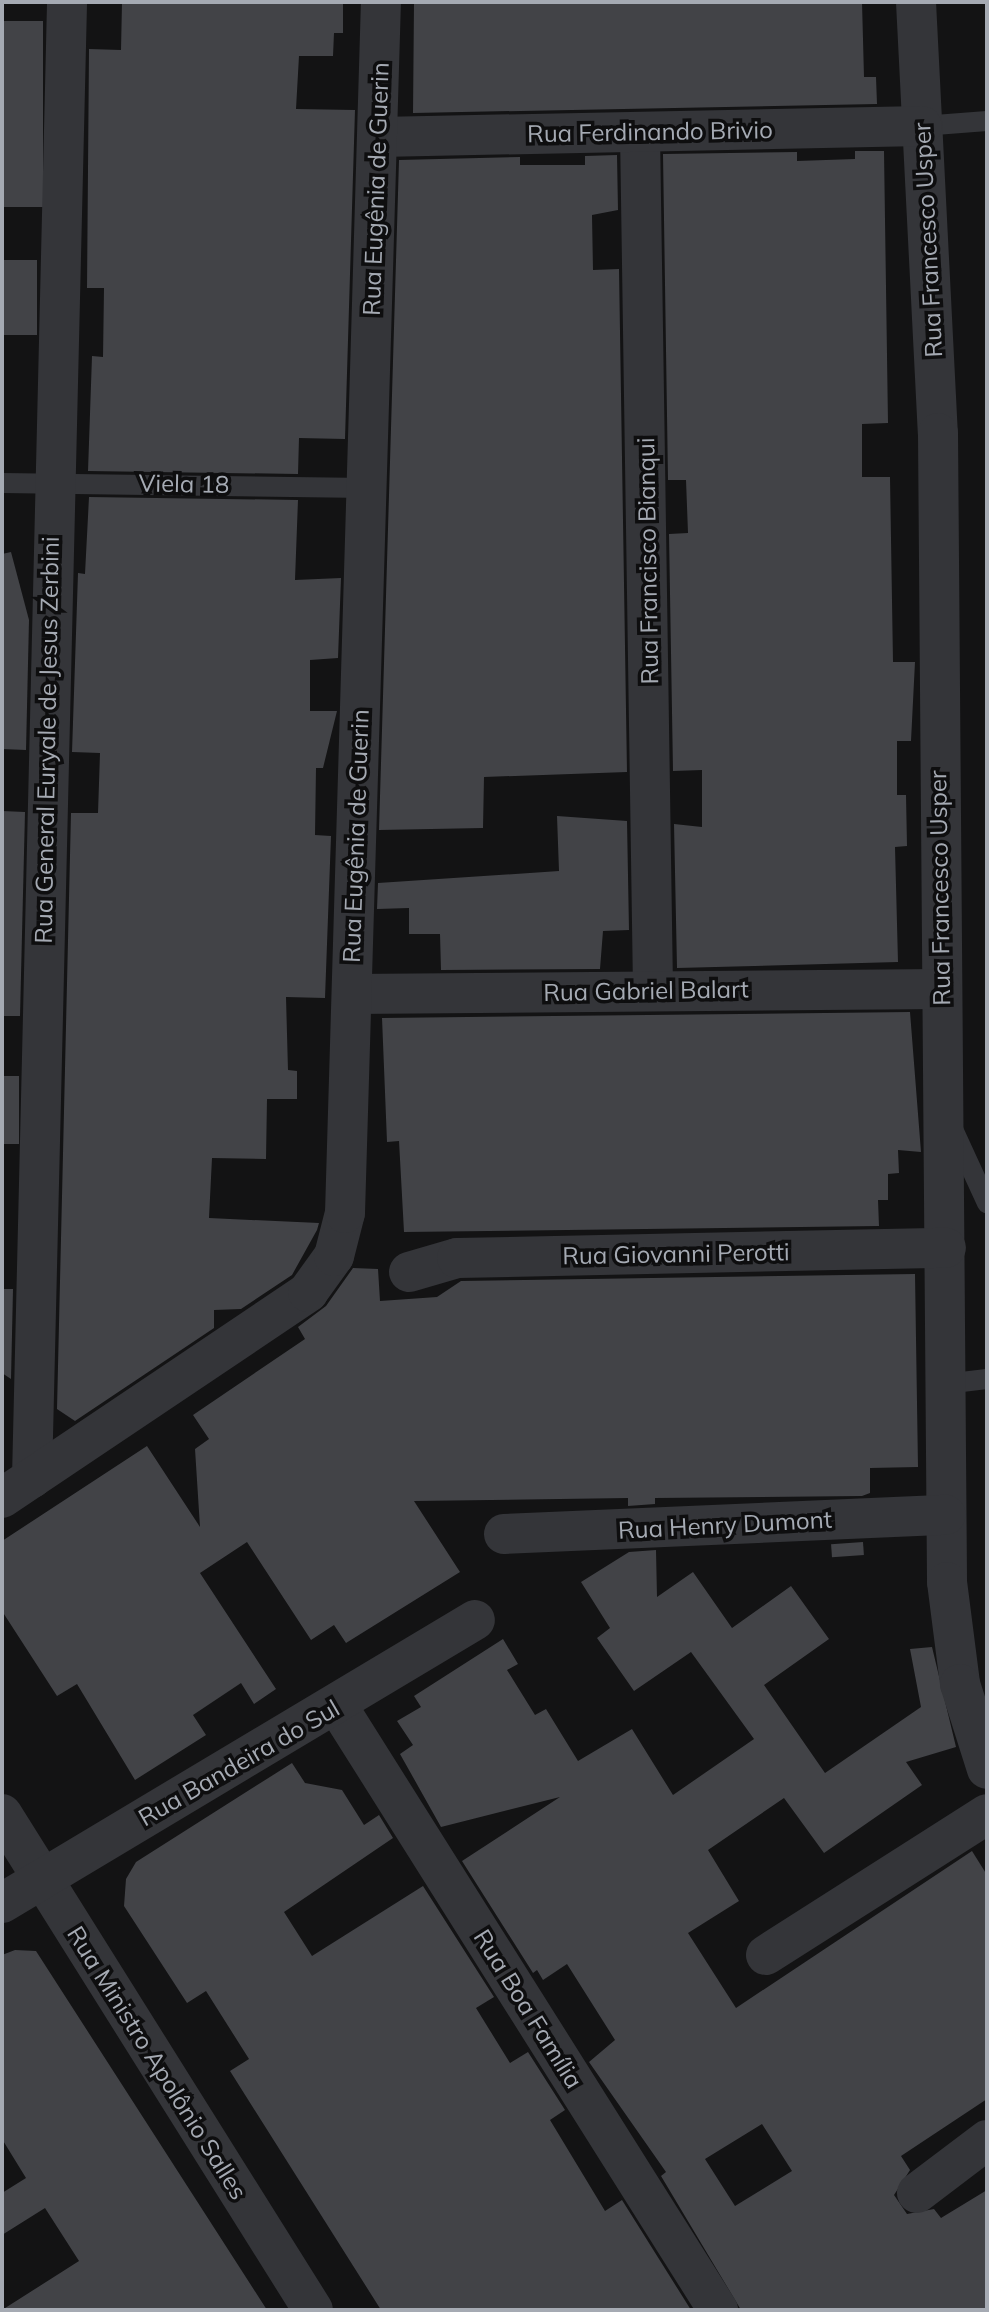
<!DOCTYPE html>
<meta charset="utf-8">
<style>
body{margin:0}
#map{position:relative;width:989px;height:2312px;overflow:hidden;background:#131314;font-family:Mulish,sans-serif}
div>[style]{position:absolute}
.building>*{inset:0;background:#424347;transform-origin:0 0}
.service>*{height:20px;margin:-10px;padding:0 10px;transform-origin:10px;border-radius:10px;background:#343539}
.minor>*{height:40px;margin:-20px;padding:0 20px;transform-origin:20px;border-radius:20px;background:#343539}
span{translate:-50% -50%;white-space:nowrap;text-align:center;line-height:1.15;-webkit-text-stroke:7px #0e0e0f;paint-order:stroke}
.street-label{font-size:24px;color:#a5aab3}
.frame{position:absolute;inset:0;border:4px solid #a5aab3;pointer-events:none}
</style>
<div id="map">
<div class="building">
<i style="clip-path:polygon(122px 2px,343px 2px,343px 33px,334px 33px,333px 56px,299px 56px,296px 109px,355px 110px,345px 439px,299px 438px,298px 474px,88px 471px,92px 356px,103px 357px,104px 288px,87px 288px,89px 49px,121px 50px)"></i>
<i style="clip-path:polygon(414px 2px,862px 2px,864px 77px,876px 77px,877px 104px,413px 113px)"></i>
<i style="left:2px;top:21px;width:41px;height:186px"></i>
<i style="clip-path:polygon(855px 151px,884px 151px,888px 423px,862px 424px,862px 477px,890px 477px,893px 662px,915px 662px,911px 741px,897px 741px,897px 795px,906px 795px,907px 846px,895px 847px,898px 962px,677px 968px,674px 824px,702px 827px,702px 770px,673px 771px,669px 534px,688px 533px,686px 480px,668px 480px,663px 154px,797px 152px,797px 161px,855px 159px)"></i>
<i style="clip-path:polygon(617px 155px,618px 210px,592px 215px,593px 270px,619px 269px,627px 772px,484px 777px,483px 828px,379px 830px,399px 160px,520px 157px,520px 165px,585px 165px,585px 156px)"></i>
<i style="left:2px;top:260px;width:35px;height:75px"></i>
<i style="clip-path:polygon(89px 497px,298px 500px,295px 580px,341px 578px,338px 658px,310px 660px,310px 711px,337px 711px,323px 768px,316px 768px,315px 835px,331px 836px,325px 998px,286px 997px,288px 1070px,297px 1071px,297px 1099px,267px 1099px,266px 1159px,212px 1158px,209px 1218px,319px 1223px,317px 1230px,292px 1275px,241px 1309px,214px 1310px,214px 1328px,75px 1421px,57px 1409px,71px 813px,98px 813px,100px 753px,72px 752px,78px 573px,85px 574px)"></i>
<i style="clip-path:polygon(11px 552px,29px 620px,26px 750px,2px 749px,2px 554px)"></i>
<i style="clip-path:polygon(2px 811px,25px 812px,20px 1016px,2px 1016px)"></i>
<i style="clip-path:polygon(557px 816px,627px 821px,629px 930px,603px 931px,600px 969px,441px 970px,440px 934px,409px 934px,409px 908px,377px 909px,378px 883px,559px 871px)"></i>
<i style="clip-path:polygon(910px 1012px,921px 1152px,898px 1150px,899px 1173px,888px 1174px,888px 1200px,878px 1200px,879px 1226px,404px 1232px,399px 1141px,387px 1142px,382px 1018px)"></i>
<i style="left:2px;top:1076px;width:17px;height:68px"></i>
<i style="clip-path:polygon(353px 1268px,378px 1269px,380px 1301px,437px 1297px,461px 1281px,915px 1274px,918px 1467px,870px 1468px,870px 1493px,862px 1496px,655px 1498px,655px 1504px,628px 1506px,628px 1498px,414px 1501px,460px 1572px,346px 1643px,334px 1625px,311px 1640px,247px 1542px,200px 1573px,276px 1689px,254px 1704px,241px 1683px,193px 1715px,206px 1735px,135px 1780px,77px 1684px,57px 1696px,2px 1611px,2px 1541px,147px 1446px,200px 1527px,195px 1449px,209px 1439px,193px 1415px,305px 1339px,298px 1327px,326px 1306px)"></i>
<i style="clip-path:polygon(2px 1289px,13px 1289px,11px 1379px,2px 1373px)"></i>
<i style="left:863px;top:1542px;width:13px;height:32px;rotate:86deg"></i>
<i style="clip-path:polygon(evenodd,656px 1550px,657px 1597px,693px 1572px,732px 1628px,791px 1586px,829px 1639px,764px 1685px,825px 1773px,921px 1707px,910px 1649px,932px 1647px,956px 1747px,906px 1762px,922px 1785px,824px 1853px,784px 1798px,708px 1850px,739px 1901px,688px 1933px,736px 2008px,972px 1851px,987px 1875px,987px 2099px,901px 2156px,910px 2170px,894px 2195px,907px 2214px,934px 2209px,941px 2218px,987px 2190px,987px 2310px,741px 2310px,661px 2176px,666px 2172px,589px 2062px,615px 2040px,567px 1964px,543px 1980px,537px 1970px,533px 1973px,462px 1861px,560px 1797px,441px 1827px,400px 1754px,413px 1745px,397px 1721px,421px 1707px,414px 1696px,503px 1639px,518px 1664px,507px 1670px,535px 1715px,546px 1709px,578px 1761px,632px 1729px,673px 1795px,754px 1739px,691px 1652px,634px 1691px,597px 1638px,610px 1628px,581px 1582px,629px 1552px,656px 1550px,762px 2124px,792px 2171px,735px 2206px,705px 2159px,762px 2124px)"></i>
<i style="clip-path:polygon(292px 1763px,305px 1783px,342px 1790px,364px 1825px,379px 1815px,393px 1838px,284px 1912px,312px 1956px,423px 1886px,494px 1997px,476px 2008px,510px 2063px,528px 2052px,565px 2110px,550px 2120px,605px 2211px,622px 2200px,691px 2310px,381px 2310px,230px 2071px,249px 2059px,206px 1991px,187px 2003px,124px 1906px,126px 1879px,136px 1862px)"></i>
<i style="clip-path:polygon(15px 1950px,36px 1951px,267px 2310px,2px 2310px,79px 2261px,45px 2208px,2px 2235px,2px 2193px,26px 2178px,2px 2139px,2px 1955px)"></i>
</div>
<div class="service">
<i style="left:922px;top:126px;width:65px;rotate:-4.4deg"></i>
<i style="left:2px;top:483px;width:365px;rotate:0.8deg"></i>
<i style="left:952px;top:1127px;width:84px;rotate:65.3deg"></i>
<i style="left:945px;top:1384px;width:42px;rotate:-6.8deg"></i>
</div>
<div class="minor">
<i style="left:916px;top:2px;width:432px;rotate:87.1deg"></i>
<i style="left:938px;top:433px;width:1149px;rotate:89.55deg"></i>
<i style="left:947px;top:1582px;width:103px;rotate:82.7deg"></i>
<i style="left:960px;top:1684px;width:89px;rotate:72.4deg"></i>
<i style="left:640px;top:132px;width:858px;rotate:89.13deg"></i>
<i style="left:379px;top:137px;width:543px;rotate:-1.16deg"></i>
<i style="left:352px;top:994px;width:589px;rotate:-0.49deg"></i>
<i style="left:409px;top:1272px;width:50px;rotate:-16.3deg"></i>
<i style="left:457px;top:1258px;width:489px;rotate:-1.2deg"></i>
<i style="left:32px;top:1478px;width:1476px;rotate:-88.64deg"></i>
<i style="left:2px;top:1498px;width:369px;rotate:-33.9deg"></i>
<i style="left:308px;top:1292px;width:44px;rotate:-54.2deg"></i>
<i style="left:334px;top:1256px;width:44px;rotate:-75.7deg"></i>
<i style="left:345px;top:1213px;width:1212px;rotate:-88.3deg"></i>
<i style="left:504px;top:1534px;width:442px;rotate:-2.5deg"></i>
<i style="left:338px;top:1707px;width:713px;rotate:57.78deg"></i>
<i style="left:2px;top:1814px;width:585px;rotate:57.91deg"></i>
<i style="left:2px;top:1903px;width:551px;rotate:-30.89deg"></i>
<i style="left:766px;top:1955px;width:262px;rotate:-32.5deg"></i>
<i style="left:917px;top:2193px;width:88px;rotate:-37.1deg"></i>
</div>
<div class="street-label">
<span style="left:650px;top:132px;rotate:-1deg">Rua Ferdinando Brivio</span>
<span style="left:376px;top:189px;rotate:-88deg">Rua Eugênia de Guerin</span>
<span style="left:928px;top:240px;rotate:-93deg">Rua Francesco Usper</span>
<span style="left:184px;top:484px;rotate:1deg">Viela 18</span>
<span style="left:648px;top:561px;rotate:-91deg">Rua Francisco Bianqui</span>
<span style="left:47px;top:740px;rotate:-89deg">Rua General Euryale de Jesus Zerbini</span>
<span style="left:356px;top:836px;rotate:-88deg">Rua Eugênia de Guerin</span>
<span style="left:940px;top:888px;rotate:-91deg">Rua Francesco Usper</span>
<span style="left:646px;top:991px;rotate:-1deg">Rua Gabriel Balart</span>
<span style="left:676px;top:1254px;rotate:-1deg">Rua Giovanni Perotti</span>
<span style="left:725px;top:1525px;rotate:-3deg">Rua Henry Dumont</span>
<span style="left:239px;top:1763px;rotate:-30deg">Rua Bandeira do Sul</span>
<span style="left:528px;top:2009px;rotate:58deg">Rua Boa Família</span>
<span style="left:157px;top:2063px;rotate:58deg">Rua Ministro Apolônio Salles</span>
</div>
<div class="frame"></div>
</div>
